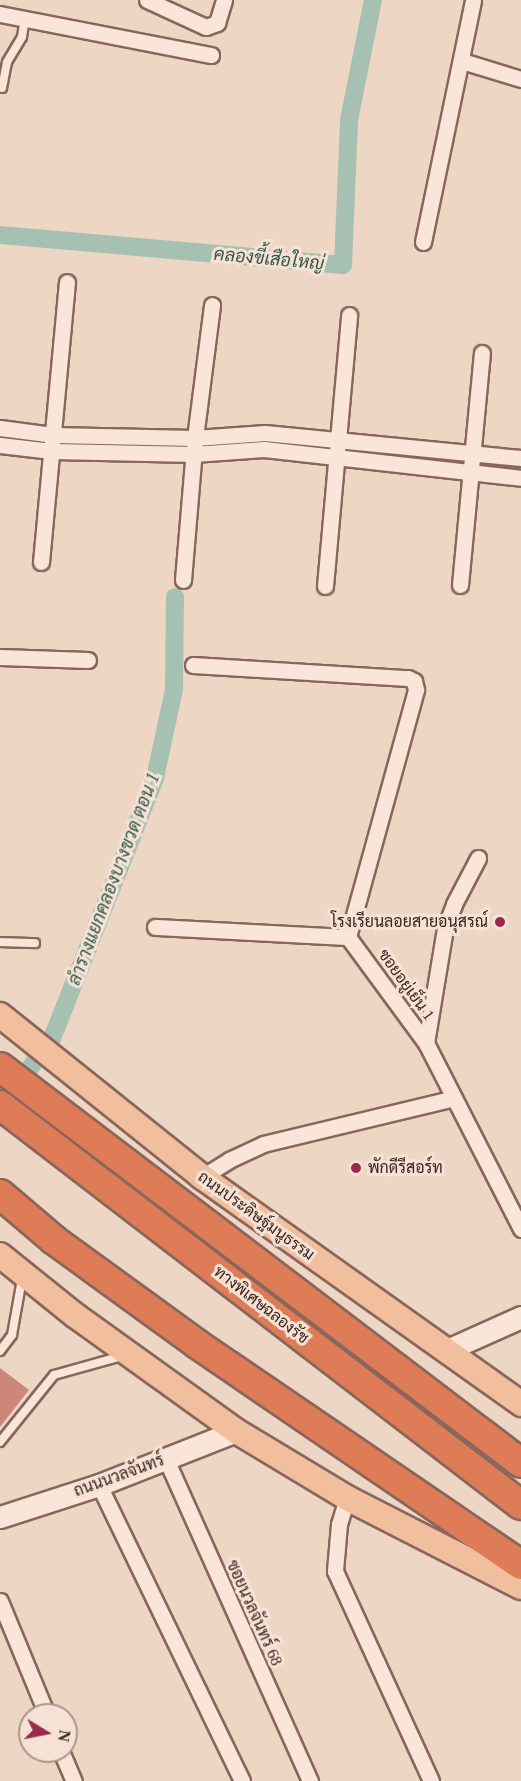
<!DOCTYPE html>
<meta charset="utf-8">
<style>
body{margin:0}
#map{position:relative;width:521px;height:1781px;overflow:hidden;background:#eed6c4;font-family:"Times New Roman",Sarabun,serif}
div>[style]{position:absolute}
.canal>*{height:18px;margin:-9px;padding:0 9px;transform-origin:9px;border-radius:9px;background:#a6c1b2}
.building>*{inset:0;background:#cc867a}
.roads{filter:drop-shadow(2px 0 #89665b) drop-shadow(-2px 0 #89665b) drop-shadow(0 2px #89665b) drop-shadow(0 -2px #89665b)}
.lane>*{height:8px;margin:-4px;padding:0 4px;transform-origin:4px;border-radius:4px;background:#f9e6d8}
.street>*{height:15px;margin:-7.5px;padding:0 7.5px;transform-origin:7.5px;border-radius:7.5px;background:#f9e6d8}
.secondary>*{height:21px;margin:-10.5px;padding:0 10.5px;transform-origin:10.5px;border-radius:10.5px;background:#f9e6d8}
.primary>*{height:24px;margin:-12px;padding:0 12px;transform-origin:12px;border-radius:12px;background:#f1bf9d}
.highway>*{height:28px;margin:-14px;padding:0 14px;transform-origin:14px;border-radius:14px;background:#dd7c56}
.dots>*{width:16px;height:16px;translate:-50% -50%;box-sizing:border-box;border:3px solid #f6e2d4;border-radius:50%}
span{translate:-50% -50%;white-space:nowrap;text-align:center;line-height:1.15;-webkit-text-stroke:6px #f6e2d4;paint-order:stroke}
.poi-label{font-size:16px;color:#39241f}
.right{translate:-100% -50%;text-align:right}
.left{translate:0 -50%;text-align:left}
.street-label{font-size:16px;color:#39241f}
.water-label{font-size:18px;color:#2e594a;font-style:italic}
.north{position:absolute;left:18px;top:1703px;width:60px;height:60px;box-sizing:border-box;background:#f6e2d4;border:2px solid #aa968c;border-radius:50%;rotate:100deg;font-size:16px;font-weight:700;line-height:24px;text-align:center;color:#39241f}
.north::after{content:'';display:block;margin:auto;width:21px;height:27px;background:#982b4a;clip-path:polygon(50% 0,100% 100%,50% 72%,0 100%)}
</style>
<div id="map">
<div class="canal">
<i style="left:0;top:235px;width:344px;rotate:5deg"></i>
<i style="left:343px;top:265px;width:145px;rotate:-87.6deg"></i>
<i style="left:349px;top:120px;width:122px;rotate:-78.7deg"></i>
<i style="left:0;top:1106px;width:83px;rotate:-51.9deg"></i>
<i style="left:51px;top:1041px;width:283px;rotate:-68.4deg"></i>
<i style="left:155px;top:778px;width:91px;rotate:-77.9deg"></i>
<i style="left:174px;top:689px;width:92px;rotate:-89.4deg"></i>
</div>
<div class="building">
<i style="clip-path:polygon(0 1368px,29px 1390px,0 1427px)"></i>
</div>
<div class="roads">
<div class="lane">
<i style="left:2px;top:88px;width:26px;rotate:-79deg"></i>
<i style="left:7px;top:62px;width:29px;rotate:-59deg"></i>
<i style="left:22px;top:37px;width:19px;rotate:-81deg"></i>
<i style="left:0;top:942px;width:35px;rotate:2deg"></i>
<i style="left:0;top:1351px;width:20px;rotate:-53deg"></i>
<i style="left:12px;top:1335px;width:57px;rotate:-79.9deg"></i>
<i style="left:0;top:1442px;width:86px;rotate:-51.1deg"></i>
<i style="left:54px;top:1375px;width:71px;rotate:-15.6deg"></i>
</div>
<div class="street">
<i style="left:147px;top:0;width:65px;rotate:24.6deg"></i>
<i style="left:206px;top:27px;width:12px;rotate:-20deg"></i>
<i style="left:217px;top:23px;width:24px;rotate:-73deg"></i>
<i style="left:0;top:14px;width:215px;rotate:11deg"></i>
<i style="left:462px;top:61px;width:62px;rotate:17deg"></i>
<i style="left:423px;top:242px;width:247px;rotate:-78.3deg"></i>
<i style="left:0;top:428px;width:53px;rotate:7.5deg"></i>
<i style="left:53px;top:435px;width:142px;rotate:1.2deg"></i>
<i style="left:195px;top:438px;width:70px;rotate:-4.1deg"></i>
<i style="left:265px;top:433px;width:257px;rotate:5.6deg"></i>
<i style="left:0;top:445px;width:52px;rotate:6.6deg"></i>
<i style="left:52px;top:451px;width:142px;rotate:1.2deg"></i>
<i style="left:194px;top:454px;width:70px;rotate:-4.1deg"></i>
<i style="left:264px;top:449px;width:259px;rotate:6.4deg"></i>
<i style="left:41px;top:562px;width:281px;rotate:-84.7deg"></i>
<i style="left:183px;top:580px;width:143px;rotate:-85.2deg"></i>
<i style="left:195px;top:438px;width:134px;rotate:-82.7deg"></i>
<i style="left:460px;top:585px;width:233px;rotate:-84.6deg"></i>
<i style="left:325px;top:586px;width:272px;rotate:-84.9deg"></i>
<i style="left:0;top:657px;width:88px;rotate:2deg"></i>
<i style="left:193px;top:665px;width:215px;rotate:3.5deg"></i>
<i style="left:408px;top:678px;width:7px;rotate:27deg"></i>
<i style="left:414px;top:681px;width:9px;rotate:77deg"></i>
<i style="left:416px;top:690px;width:256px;rotate:105.4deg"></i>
<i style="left:155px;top:927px;width:193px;rotate:3deg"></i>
<i style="left:348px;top:937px;width:132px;rotate:53.7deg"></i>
<i style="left:426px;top:1043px;width:209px;rotate:62.9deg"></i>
<i style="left:426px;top:1043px;width:117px;rotate:-80.6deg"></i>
<i style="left:445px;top:928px;width:26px;rotate:-69deg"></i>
<i style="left:454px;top:904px;width:52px;rotate:-62.4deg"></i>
<i style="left:202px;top:1177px;width:32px;rotate:-32deg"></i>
<i style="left:229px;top:1160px;width:38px;rotate:-25deg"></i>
<i style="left:263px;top:1144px;width:196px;rotate:-13.5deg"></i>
<i style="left:166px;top:1459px;width:353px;rotate:65.9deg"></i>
<i style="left:99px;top:1485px;width:329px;rotate:64.2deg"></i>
<i style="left:347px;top:1498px;width:27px;rotate:107deg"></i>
<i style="left:339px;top:1524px;width:47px;rotate:94.9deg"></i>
<i style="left:335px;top:1571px;width:231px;rotate:65.4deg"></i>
<i style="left:0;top:1601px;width:123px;rotate:67.6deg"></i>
<i style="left:61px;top:1751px;width:33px;rotate:67deg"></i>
</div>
<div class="secondary">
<i style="left:445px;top:1351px;width:83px;rotate:-24.1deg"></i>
<i style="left:0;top:1517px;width:104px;rotate:-17.9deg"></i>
<i style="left:99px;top:1485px;width:147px;rotate:-21.5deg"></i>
</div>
<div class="primary">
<i style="left:0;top:1015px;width:259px;rotate:38.7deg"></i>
<i style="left:202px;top:1177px;width:392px;rotate:35.4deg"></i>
<i style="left:0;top:1255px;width:97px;rotate:38.8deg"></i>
<i style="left:76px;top:1316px;width:197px;rotate:35.7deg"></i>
<i style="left:236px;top:1431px;width:130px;rotate:31.1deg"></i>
<i style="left:347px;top:1498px;width:195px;rotate:27.1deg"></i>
</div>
<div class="highway">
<i style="left:0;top:1067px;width:654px;rotate:37.24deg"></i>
<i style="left:0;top:1105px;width:657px;rotate:37.52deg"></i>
<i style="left:0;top:1194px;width:71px;rotate:40.4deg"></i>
<i style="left:54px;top:1240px;width:177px;rotate:36deg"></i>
<i style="left:197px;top:1344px;width:392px;rotate:34.3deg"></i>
</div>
</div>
<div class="dots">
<i style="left:500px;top:922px;background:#982b4a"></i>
<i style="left:356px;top:1168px;background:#982b4a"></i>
</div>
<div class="poi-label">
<span class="right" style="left:488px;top:922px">โรงเรียนลอยสายอนุสรณ์</span>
<span class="left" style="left:368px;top:1168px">พักดีรีสอร์ท</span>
</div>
<div class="street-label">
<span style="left:406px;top:985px;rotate:54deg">ซอยอยู่เย็น 1</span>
<span style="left:256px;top:1216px;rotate:36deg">ถนนประดิษฐ์มนูธรรม</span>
<span style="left:261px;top:1305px;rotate:38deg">ทางพิเศษฉลองรัช</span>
<span style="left:119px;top:1476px;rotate:-20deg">ถนนนวลจันทร์</span>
<span style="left:254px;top:1613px;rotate:66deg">ซอยนวลจันทร์ 68</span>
</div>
<div class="water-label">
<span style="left:269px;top:259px;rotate:5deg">คลองขี้เสือใหญ่</span>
<span style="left:114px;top:879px;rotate:-69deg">ลำรางแยกคลองบางขวด ตอน 1</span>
</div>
<div class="north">N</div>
</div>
